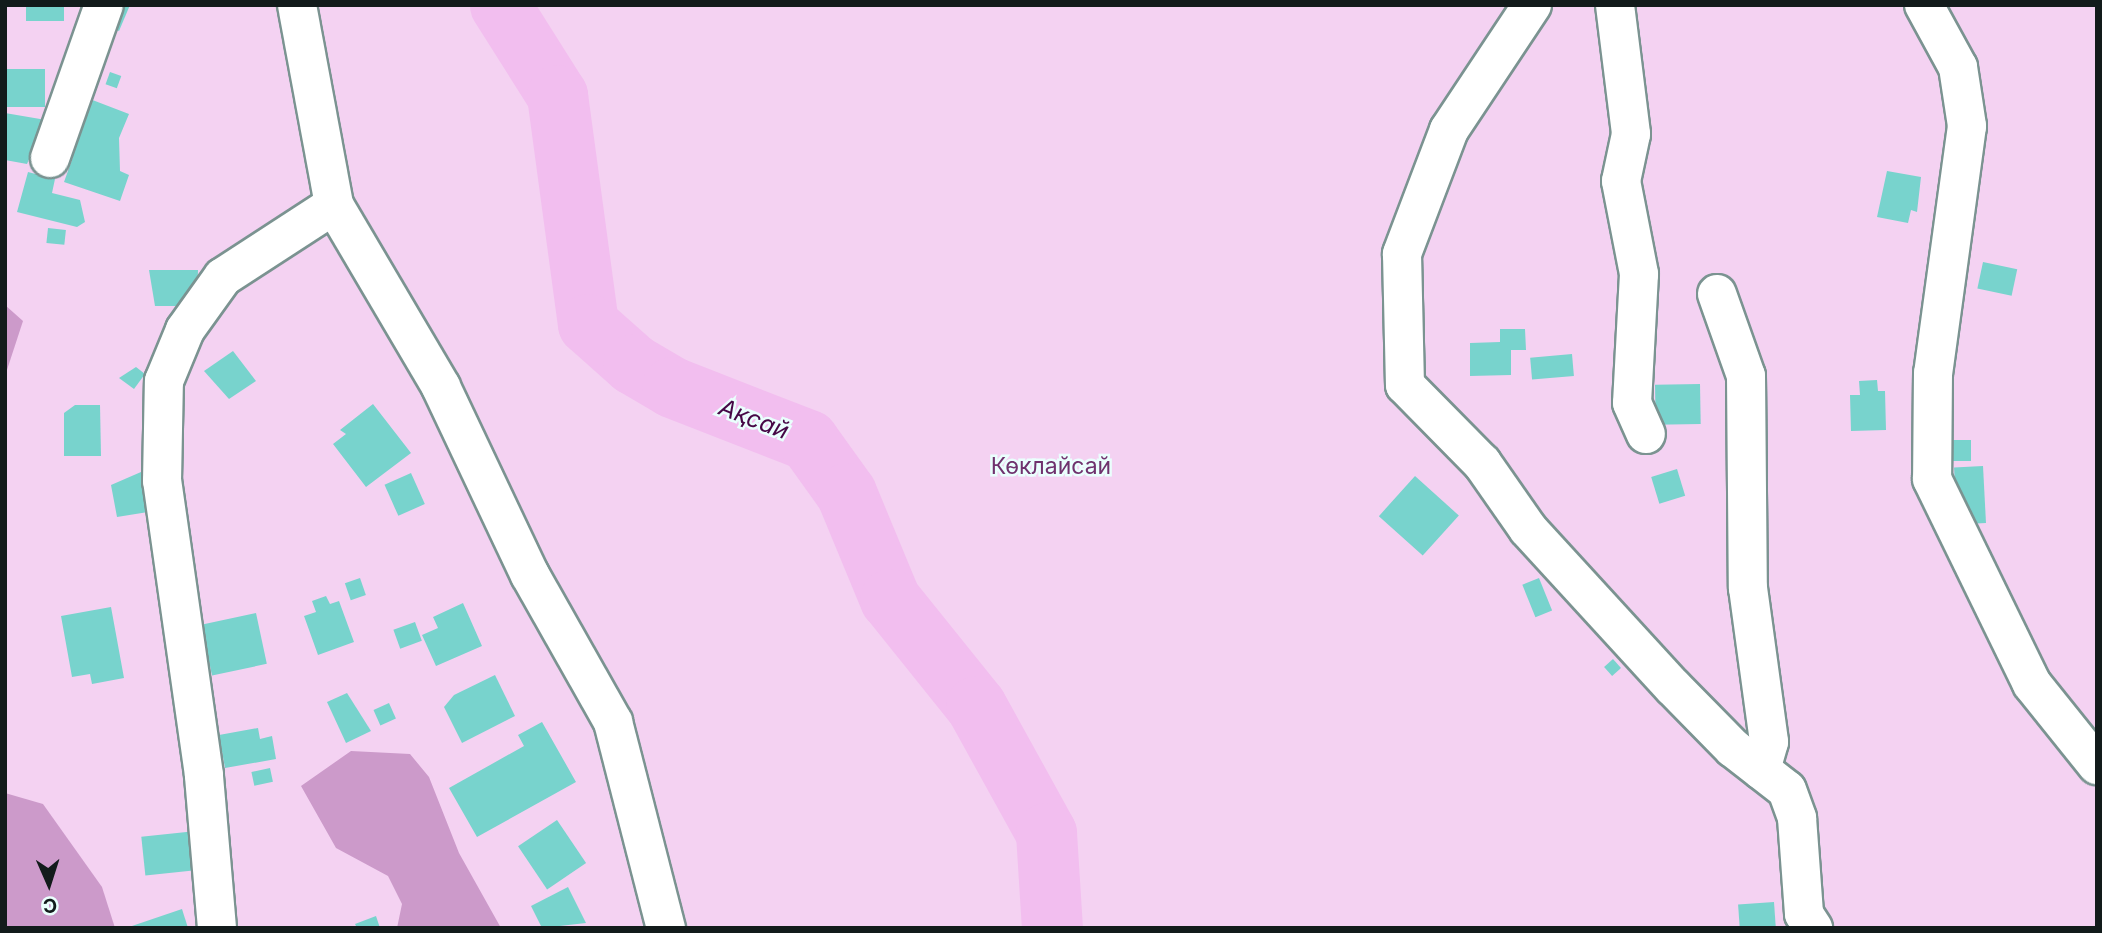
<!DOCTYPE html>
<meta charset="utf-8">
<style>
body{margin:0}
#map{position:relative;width:2102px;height:933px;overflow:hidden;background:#d9f3f1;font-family:Inter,sans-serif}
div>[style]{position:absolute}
.green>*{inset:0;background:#f4d2f2;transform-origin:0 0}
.forest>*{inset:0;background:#cc9aca}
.river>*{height:61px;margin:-30.5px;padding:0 30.5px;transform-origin:30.5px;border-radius:30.5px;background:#f2beef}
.building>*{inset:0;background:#78d3cd;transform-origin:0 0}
.roads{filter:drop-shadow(2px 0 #7b9391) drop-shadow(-2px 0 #7b9391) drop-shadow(0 2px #7b9391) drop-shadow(0 -2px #7b9391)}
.minor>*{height:38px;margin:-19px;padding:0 19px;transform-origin:19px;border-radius:19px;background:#fff}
span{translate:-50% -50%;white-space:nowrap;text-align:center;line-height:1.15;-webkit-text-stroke:5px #eafffd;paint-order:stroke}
.park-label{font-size:23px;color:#6f326e}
.water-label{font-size:24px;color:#460746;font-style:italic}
.frame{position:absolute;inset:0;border:7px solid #121b1b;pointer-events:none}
.north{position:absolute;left:14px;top:849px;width:70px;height:70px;-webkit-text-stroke:5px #eafffd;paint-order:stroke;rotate:177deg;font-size:19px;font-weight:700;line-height:28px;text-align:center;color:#121b1b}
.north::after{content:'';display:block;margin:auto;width:24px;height:32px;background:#121b1b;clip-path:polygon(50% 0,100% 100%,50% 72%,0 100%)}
</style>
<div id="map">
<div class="green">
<i style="left:5px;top:5px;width:2092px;height:923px"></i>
</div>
<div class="forest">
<i style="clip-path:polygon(5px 305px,23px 321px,5px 376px)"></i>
<i style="clip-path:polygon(351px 751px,410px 754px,429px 777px,459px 853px,501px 928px,397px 928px,402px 904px,388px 876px,336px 848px,301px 786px)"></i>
<i style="clip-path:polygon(5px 793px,43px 804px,102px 887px,115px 928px,5px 928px)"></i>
</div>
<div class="river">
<i style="left:500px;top:5px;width:107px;rotate:57.7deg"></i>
<i style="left:557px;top:95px;width:231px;rotate:82.3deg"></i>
<i style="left:588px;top:324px;width:60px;rotate:41.6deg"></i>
<i style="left:633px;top:364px;width:45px;rotate:30.5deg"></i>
<i style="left:672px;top:387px;width:146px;rotate:21.3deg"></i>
<i style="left:808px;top:440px;width:65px;rotate:54.4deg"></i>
<i style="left:846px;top:493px;width:115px;rotate:67.5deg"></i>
<i style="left:890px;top:599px;width:137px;rotate:51.2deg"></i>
<i style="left:976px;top:706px;width:145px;rotate:61.1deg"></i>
<i style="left:1046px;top:833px;width:95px;rotate:86.4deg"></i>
</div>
<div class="building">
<i style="left:26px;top:5px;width:38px;height:16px"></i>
<i style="clip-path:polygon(120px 5px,130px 5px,119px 31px,110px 27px)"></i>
<i style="left:5px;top:69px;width:40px;height:38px"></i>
<i style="left:110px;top:72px;width:12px;height:13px;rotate:20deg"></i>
<i style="clip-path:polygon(82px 96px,129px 114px,119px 138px,120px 171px,129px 175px,120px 201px,64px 182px,73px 157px,65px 150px)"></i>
<i style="clip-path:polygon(5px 113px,46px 120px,27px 164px,5px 160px)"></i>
<i style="clip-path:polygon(1887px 171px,1921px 177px,1917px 212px,1911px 210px,1908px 223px,1877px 217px)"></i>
<i style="clip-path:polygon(28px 172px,55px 179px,52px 193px,80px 200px,85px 222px,77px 227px,17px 212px)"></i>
<i style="left:48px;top:228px;width:18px;height:15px;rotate:6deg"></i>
<i style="left:1983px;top:262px;width:35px;height:27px;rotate:12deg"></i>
<i style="clip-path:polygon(149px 270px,198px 270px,197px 306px,155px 306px)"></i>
<i style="clip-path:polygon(1500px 329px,1525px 329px,1526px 350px,1511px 350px,1511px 375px,1470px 376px,1470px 343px,1500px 342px)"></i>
<i style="clip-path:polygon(233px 351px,256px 381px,229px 399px,204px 371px)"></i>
<i style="left:1572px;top:354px;width:22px;height:42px;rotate:85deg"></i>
<i style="clip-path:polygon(136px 367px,145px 374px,134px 389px,119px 378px)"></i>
<i style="clip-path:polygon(1877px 380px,1878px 391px,1885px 391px,1886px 430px,1851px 431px,1850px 395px,1860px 395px,1859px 381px)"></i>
<i style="left:1700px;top:384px;width:40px;height:45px;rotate:89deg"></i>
<i style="clip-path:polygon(373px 404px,411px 453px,366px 487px,333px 444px,346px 434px,340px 430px)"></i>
<i style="clip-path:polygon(75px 405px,100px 405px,101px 456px,64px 456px,64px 413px)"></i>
<i style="left:1971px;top:440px;width:21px;height:21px;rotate:90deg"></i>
<i style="left:1983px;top:466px;width:57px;height:29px;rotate:87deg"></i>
<i style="left:1677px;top:469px;width:28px;height:27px;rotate:73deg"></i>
<i style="clip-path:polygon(141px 472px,148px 512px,117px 517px,111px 485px)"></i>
<i style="left:411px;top:473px;width:34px;height:29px;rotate:66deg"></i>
<i style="left:1415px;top:476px;width:59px;height:54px;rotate:42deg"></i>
<i style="left:360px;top:578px;width:18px;height:16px;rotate:71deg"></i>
<i style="left:1539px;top:578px;width:35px;height:18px;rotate:68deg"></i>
<i style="clip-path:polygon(326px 596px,330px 604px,339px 601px,354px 642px,318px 655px,304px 616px,316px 612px,312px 601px)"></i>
<i style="clip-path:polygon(463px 603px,482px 646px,436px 666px,422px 635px,438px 628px,433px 617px)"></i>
<i style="clip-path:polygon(111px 607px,124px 678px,92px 684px,90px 674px,72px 677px,61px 616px)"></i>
<i style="left:256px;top:613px;width:52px;height:56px;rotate:78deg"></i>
<i style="left:415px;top:622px;width:20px;height:23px;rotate:70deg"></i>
<i style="left:1613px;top:659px;width:12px;height:12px;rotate:48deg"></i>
<i style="clip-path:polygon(495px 675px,515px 716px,462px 743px,444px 707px,454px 695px)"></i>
<i style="clip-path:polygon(347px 693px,371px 731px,346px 743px,327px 702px)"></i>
<i style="left:389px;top:703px;width:17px;height:17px;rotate:66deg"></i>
<i style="clip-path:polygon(542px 722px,576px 782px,477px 837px,449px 788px,524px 746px,518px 735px)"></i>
<i style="clip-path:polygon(258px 728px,260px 739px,272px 736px,276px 759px,225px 768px,219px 735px)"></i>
<i style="left:270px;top:768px;width:14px;height:19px;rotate:78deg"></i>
<i style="left:557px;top:820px;width:52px;height:47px;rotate:56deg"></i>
<i style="left:196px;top:831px;width:39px;height:55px;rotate:84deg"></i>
<i style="clip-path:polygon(568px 887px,586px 923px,542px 928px,531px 906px)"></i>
<i style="left:1774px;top:902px;width:26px;height:36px;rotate:86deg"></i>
<i style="clip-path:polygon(182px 909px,188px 928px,129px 928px,129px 927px)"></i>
<i style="clip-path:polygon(376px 916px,380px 928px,357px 928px,355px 924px)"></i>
</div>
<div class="roads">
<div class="minor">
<i style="left:297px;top:5px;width:203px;rotate:79.5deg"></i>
<i style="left:334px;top:205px;width:211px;rotate:59.5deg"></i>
<i style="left:441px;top:387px;width:208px;rotate:64.7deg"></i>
<i style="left:530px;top:575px;width:169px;rotate:60.5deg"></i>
<i style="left:613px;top:722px;width:213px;rotate:75.6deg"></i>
<i style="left:1532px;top:5px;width:150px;rotate:123.6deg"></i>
<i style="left:1449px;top:130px;width:133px;rotate:110.8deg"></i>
<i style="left:1402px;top:254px;width:131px;rotate:88.7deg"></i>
<i style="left:1405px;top:385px;width:110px;rotate:45.4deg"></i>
<i style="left:1482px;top:463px;width:80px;rotate:55.1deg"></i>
<i style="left:1528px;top:529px;width:214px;rotate:47.5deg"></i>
<i style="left:1673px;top:687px;width:86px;rotate:45.5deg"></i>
<i style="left:1733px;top:748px;width:68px;rotate:37.9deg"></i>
<i style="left:1787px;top:790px;width:30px;rotate:70deg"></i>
<i style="left:1797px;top:818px;width:96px;rotate:85.8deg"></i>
<i style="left:1804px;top:914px;width:17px;rotate:57deg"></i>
<i style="left:1615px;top:5px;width:130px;rotate:82.9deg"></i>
<i style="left:1631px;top:134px;width:48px;rotate:102deg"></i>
<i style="left:1621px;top:181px;width:95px;rotate:79deg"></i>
<i style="left:1639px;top:274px;width:129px;rotate:93.1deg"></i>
<i style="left:1632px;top:403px;width:34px;rotate:66deg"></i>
<i style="left:1924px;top:5px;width:71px;rotate:61.3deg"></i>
<i style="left:1958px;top:67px;width:60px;rotate:81.3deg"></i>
<i style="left:1967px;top:126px;width:249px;rotate:97.8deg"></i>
<i style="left:1933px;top:373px;width:106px;rotate:90.5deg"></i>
<i style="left:1932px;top:479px;width:228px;rotate:64deg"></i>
<i style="left:2032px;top:684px;width:104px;rotate:51.3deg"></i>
<i style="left:50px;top:158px;width:162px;rotate:-70.6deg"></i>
<i style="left:1717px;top:294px;width:87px;rotate:70.5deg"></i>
<i style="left:1746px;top:376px;width:212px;rotate:89.5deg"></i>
<i style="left:1748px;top:588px;width:155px;rotate:82.2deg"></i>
<i style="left:1769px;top:742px;width:29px;rotate:106deg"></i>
<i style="left:217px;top:928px;width:154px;rotate:-94.9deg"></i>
<i style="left:204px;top:775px;width:297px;rotate:-98.1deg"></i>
<i style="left:162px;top:481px;width:100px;rotate:-88.9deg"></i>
<i style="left:164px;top:381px;width:55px;rotate:-67.6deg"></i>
<i style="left:185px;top:330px;width:65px;rotate:-54.4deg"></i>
<i style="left:223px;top:277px;width:132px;rotate:-33deg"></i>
</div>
</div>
<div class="park-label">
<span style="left:1051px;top:466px">Көклайсай</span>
</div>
<div class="water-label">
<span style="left:754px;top:419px;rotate:21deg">Ақсай</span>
</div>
<div class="frame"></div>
<div class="north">С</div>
</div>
